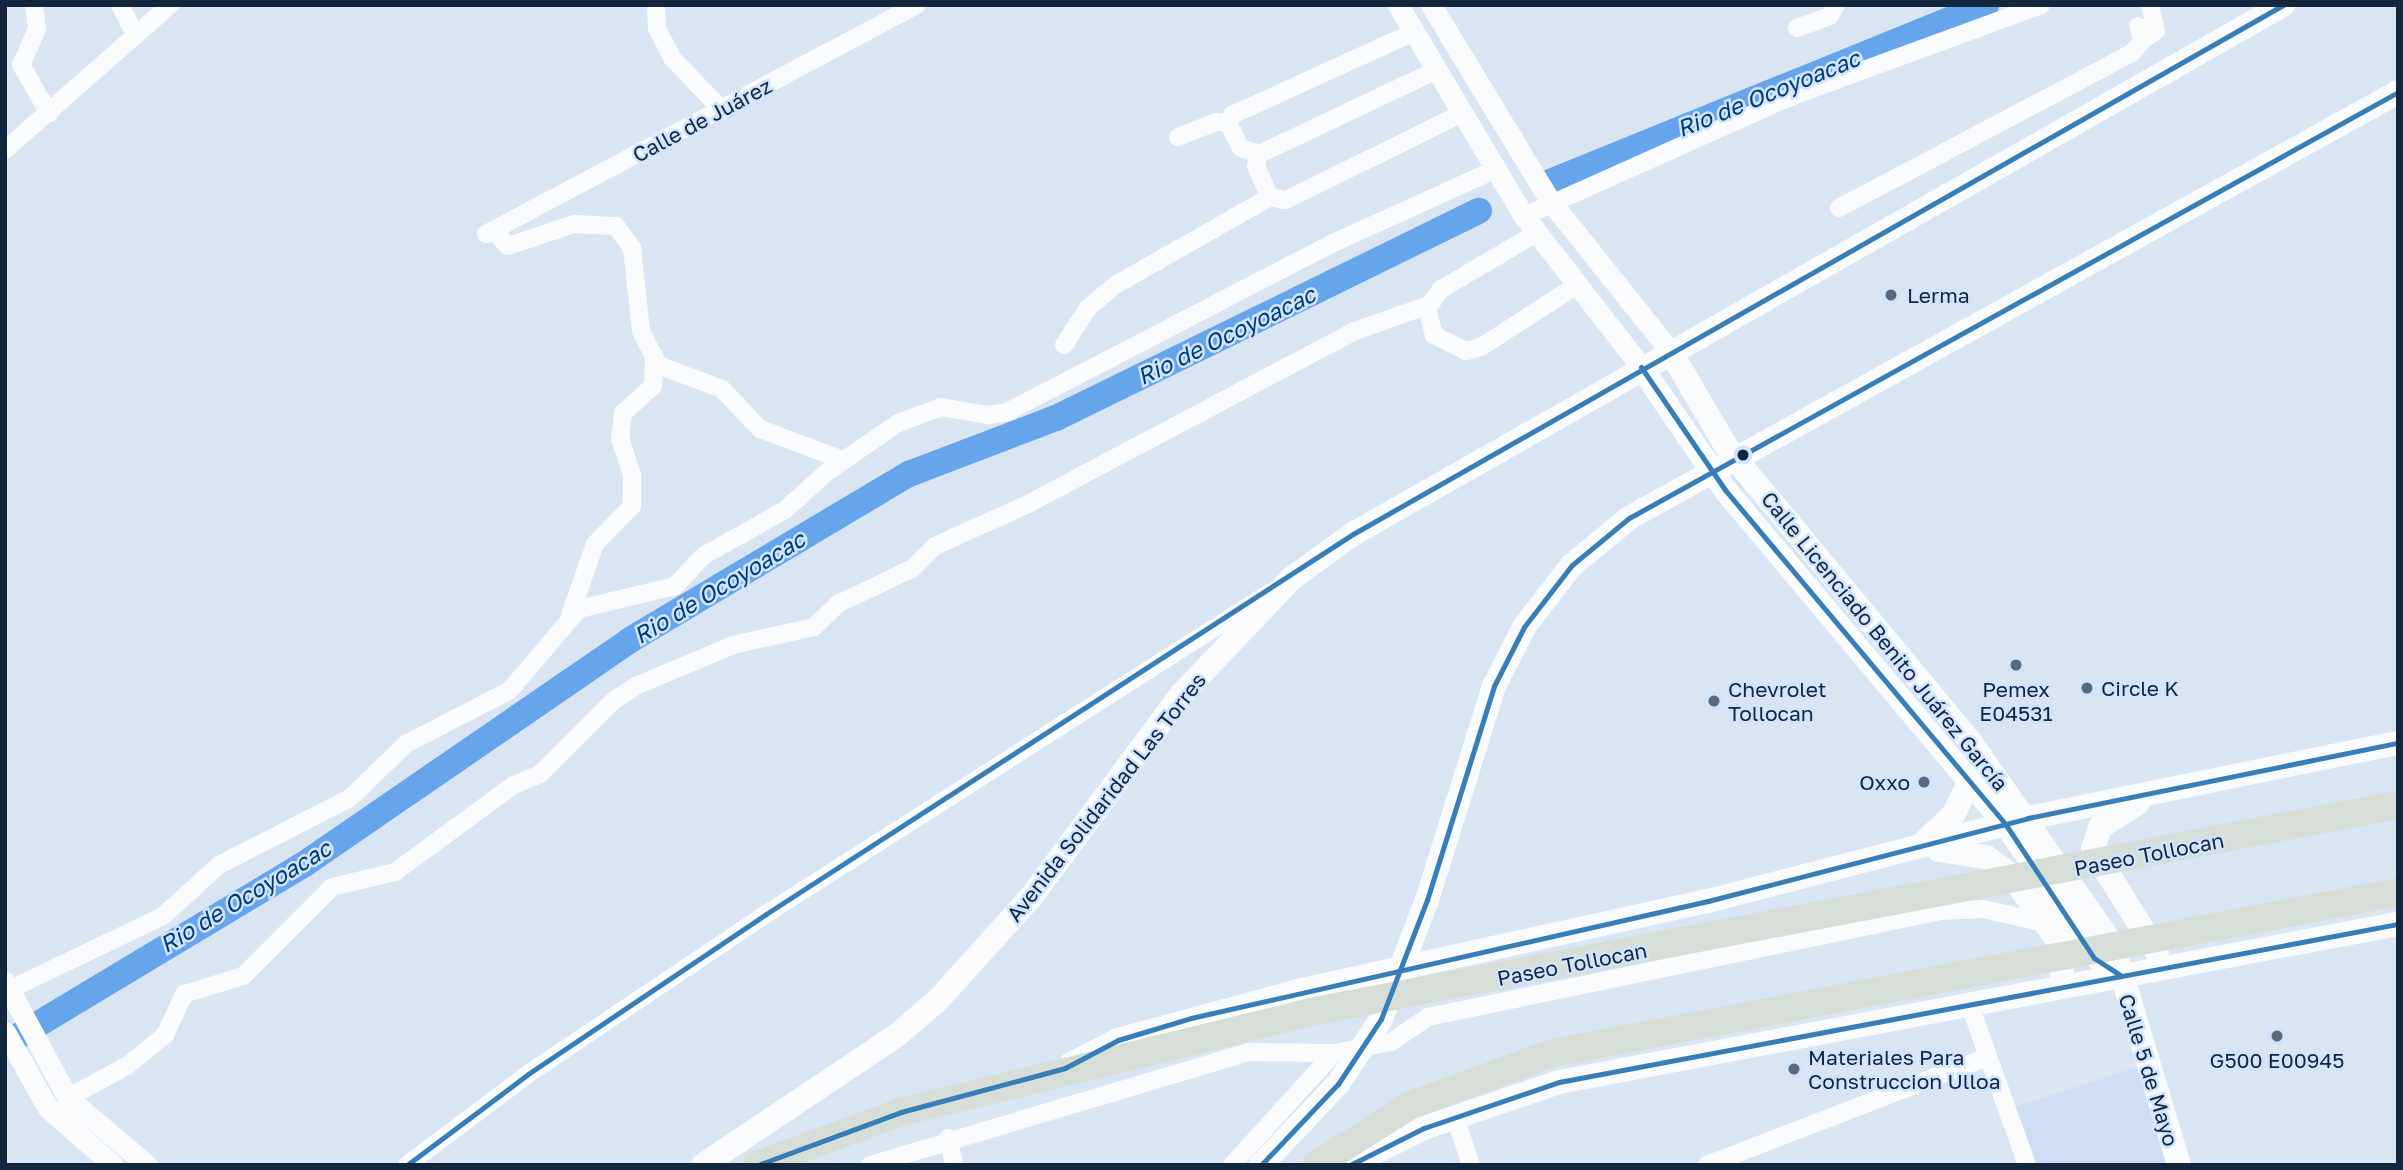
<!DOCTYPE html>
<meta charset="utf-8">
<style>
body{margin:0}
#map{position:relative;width:2403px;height:1170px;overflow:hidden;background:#dae5f4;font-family:"Golos Text",sans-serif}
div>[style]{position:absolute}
.built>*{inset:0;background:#cddef5}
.river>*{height:26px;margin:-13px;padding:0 13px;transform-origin:13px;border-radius:13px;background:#66a5ec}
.minor>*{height:18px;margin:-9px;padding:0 9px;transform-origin:9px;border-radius:9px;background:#f9fbfd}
.tertiary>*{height:21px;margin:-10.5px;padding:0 10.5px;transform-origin:10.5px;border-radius:10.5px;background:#f9fbfd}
.secondary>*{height:24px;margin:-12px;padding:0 12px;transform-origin:12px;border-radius:12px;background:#f9fbfd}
.trunk>*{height:28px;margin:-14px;padding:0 14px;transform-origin:14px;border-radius:14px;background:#d6ded7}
.bus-1>*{height:5px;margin:-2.5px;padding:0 2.5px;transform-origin:2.5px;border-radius:2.5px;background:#377eb8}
.dots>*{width:19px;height:19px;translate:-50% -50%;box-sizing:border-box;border:4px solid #d0e4fe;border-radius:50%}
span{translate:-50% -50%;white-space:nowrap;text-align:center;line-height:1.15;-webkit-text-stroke:5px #d0e4fe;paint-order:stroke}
.street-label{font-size:21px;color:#12263e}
.poi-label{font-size:21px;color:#12263e}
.left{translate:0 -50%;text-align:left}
.right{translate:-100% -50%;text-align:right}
.water-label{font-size:23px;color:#003b76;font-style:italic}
.frame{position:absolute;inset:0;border:7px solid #12263e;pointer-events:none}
</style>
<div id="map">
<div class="built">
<i style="clip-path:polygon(2139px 1066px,2170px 1165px,2036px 1165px,2015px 1107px)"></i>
</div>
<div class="river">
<i style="left:1550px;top:182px;width:471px;rotate:-22.1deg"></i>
<i style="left:5px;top:1044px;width:348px;rotate:-31deg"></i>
<i style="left:303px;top:865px;width:397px;rotate:-34.5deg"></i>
<i style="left:630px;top:640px;width:325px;rotate:-30.8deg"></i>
<i style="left:909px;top:474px;width:157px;rotate:-20.9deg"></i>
<i style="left:1056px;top:418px;width:471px;rotate:-26.1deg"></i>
</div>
<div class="minor">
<i style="left:34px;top:5px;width:24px;rotate:83deg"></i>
<i style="left:37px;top:29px;width:39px;rotate:114deg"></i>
<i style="left:21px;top:65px;width:56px;rotate:59.7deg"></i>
<i style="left:120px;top:5px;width:34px;rotate:63deg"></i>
<i style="left:656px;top:5px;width:23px;rotate:88deg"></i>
<i style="left:657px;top:28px;width:35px;rotate:63deg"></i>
<i style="left:673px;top:59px;width:71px;rotate:46.1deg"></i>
<i style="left:1797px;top:28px;width:35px;rotate:-20deg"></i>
<i style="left:1830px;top:16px;width:13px;rotate:-61deg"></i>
<i style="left:2143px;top:40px;width:16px;rotate:-35deg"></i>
<i style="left:2156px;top:31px;width:27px;rotate:-103deg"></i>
<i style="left:1437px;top:70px;width:197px;rotate:154.7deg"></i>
<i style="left:1259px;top:154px;width:12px;rotate:104deg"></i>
<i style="left:1256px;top:166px;width:34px;rotate:66deg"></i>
<i style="left:1270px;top:197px;width:16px;rotate:11deg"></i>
<i style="left:1286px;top:200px;width:197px;rotate:-26.2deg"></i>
<i style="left:1178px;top:137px;width:41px;rotate:-21.5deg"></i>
<i style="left:1216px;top:122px;width:12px;rotate:5deg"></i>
<i style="left:5px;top:150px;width:220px;rotate:-41.3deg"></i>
<i style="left:1259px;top:154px;width:19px;rotate:-162deg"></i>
<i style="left:1241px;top:148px;width:28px;rotate:-117deg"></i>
<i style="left:1228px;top:123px;width:9px;rotate:-63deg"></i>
<i style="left:1232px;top:115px;width:200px;rotate:-24.5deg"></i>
<i style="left:1839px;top:208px;width:331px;rotate:-27.9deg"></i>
<i style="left:2132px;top:53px;width:17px;rotate:-50deg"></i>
<i style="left:2143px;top:40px;width:15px;rotate:-110deg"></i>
<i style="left:1524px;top:216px;width:291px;rotate:-24.1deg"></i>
<i style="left:1790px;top:97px;width:267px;rotate:-20.1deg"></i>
<i style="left:493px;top:230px;width:22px;rotate:47deg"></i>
<i style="left:508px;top:246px;width:70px;rotate:-18.4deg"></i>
<i style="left:574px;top:224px;width:42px;rotate:2.7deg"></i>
<i style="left:616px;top:226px;width:27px;rotate:54deg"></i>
<i style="left:632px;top:248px;width:83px;rotate:83.8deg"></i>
<i style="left:641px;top:331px;width:38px;rotate:63deg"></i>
<i style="left:658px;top:365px;width:68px;rotate:20.6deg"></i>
<i style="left:722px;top:389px;width:55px;rotate:46.5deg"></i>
<i style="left:760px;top:429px;width:89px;rotate:20.5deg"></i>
<i style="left:1537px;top:233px;width:111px;rotate:149.7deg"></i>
<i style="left:1441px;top:289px;width:24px;rotate:125deg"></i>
<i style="left:1427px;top:309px;width:27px;rotate:75deg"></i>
<i style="left:1434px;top:335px;width:36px;rotate:27deg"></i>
<i style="left:1466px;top:351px;width:16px;rotate:-15deg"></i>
<i style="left:1481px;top:347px;width:114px;rotate:-32.9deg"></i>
<i style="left:486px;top:234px;width:488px;rotate:-28deg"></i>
<i style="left:1064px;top:345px;width:44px;rotate:-57deg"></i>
<i style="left:1088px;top:308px;width:38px;rotate:-40deg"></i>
<i style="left:1117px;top:284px;width:176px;rotate:-29.6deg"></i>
<i style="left:570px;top:615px;width:75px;rotate:-70.6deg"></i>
<i style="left:595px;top:544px;width:53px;rotate:-45.8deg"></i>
<i style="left:632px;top:506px;width:31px;rotate:-90deg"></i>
<i style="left:632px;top:475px;width:38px;rotate:-108deg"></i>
<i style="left:620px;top:439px;width:26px;rotate:-83deg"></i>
<i style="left:623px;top:413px;width:40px;rotate:-42deg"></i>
<i style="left:653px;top:386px;width:26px;rotate:-88deg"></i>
<i style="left:9px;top:990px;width:171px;rotate:-25.7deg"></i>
<i style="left:163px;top:916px;width:76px;rotate:-42.3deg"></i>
<i style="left:219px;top:865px;width:147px;rotate:-27.1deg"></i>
<i style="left:350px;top:798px;width:78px;rotate:-44deg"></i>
<i style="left:406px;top:744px;width:117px;rotate:-27.4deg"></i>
<i style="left:510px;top:690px;width:106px;rotate:-49.6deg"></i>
<i style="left:579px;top:609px;width:99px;rotate:-13.5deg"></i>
<i style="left:675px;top:586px;width:41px;rotate:-47deg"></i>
<i style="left:703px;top:556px;width:94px;rotate:-29.3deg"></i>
<i style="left:785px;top:510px;width:57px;rotate:-42.1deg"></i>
<i style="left:827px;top:472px;width:86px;rotate:-34.6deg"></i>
<i style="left:898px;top:423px;width:46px;rotate:-20.4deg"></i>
<i style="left:941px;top:407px;width:48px;rotate:9.7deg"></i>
<i style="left:988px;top:415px;width:19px;rotate:-9deg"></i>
<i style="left:1007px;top:412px;width:365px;rotate:-27.4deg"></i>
<i style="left:1331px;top:244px;width:181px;rotate:-24.4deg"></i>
<i style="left:1969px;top:1003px;width:172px;rotate:70.3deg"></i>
<i style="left:68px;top:1098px;width:68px;rotate:-28.8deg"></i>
<i style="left:128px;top:1065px;width:48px;rotate:-39deg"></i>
<i style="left:165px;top:1035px;width:45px;rotate:-65.1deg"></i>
<i style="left:184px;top:994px;width:62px;rotate:-17deg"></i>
<i style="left:243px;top:976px;width:126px;rotate:-45deg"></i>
<i style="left:332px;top:887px;width:65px;rotate:-13.4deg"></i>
<i style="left:395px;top:872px;width:145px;rotate:-36.3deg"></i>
<i style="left:512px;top:786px;width:30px;rotate:-23deg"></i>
<i style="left:540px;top:774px;width:103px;rotate:-45deg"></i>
<i style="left:613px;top:701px;width:30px;rotate:-33deg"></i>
<i style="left:638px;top:685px;width:103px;rotate:-22.8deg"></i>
<i style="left:733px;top:645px;width:83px;rotate:-12.5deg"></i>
<i style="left:814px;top:627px;width:33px;rotate:-44deg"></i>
<i style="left:838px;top:604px;width:83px;rotate:-25.6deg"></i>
<i style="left:913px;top:568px;width:31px;rotate:-45deg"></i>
<i style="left:935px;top:546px;width:100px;rotate:-24.3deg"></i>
<i style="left:1026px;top:505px;width:372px;rotate:-27.9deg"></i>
<i style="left:1355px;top:331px;width:78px;rotate:-19.4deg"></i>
<i style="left:1455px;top:1117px;width:51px;rotate:71.6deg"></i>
<i style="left:948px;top:1138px;width:28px;rotate:77deg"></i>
<i style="left:407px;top:1165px;width:151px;rotate:-36.9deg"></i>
<i style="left:528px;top:1074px;width:287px;rotate:-33.9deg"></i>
<i style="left:766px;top:914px;width:597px;rotate:-32.54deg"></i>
<i style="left:870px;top:1165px;width:395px;rotate:-16.6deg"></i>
<i style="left:1248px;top:1052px;width:86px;rotate:0.7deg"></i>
<i style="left:1232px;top:1165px;width:151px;rotate:-47.7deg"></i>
<i style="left:1334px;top:1053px;width:58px;rotate:-10.9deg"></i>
<i style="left:1391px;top:1042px;width:45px;rotate:-34deg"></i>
<i style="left:1428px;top:1017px;width:524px;rotate:-11.67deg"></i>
<i style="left:1941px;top:911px;width:42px;rotate:-2.7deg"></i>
<i style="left:1983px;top:909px;width:64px;rotate:12.7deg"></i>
<i style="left:1707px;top:1165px;width:300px;rotate:-21.1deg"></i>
</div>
<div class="tertiary">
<i style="left:1398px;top:5px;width:246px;rotate:59.2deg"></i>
<i style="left:1524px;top:216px;width:191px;rotate:52.2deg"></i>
<i style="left:1431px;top:5px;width:231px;rotate:58.7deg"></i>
<i style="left:1551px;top:202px;width:191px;rotate:51.4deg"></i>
<i style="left:5px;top:982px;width:132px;rotate:61.5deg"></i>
<i style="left:68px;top:1098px;width:104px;rotate:40.3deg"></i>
<i style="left:5px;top:1032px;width:87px;rotate:60.5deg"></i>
<i style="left:48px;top:1108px;width:86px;rotate:41.2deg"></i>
</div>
<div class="secondary">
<i style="left:1670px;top:351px;width:116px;rotate:59.5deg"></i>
<i style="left:1729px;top:451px;width:379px;rotate:50.3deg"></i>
<i style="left:1971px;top:743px;width:247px;rotate:54.9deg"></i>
<i style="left:2113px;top:945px;width:230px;rotate:73.3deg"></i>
<i style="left:1641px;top:367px;width:150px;rotate:55.6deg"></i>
<i style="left:1726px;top:491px;width:436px;rotate:50deg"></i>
<i style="left:2006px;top:825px;width:168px;rotate:55.2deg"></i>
<i style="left:2138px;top:803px;width:45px;rotate:147.7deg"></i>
<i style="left:2100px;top:827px;width:24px;rotate:107deg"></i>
<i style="left:2093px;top:850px;width:120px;rotate:57.9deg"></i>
<i style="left:1921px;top:845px;width:44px;rotate:-43.2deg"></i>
<i style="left:1953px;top:815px;width:37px;rotate:-63deg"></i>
<i style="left:1939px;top:850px;width:48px;rotate:8.5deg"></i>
<i style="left:1986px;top:857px;width:32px;rotate:36deg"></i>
<i style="left:2012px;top:876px;width:87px;rotate:54.8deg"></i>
<i style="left:2062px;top:947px;width:27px;rotate:90deg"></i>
<i style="left:1071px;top:1064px;width:53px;rotate:-27.1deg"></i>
<i style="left:1118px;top:1040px;width:191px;rotate:-15.2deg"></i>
<i style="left:1302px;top:990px;width:416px;rotate:-12.4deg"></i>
<i style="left:1708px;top:901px;width:331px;rotate:-14.5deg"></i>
<i style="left:2028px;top:818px;width:378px;rotate:-11.5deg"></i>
<i style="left:703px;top:1165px;width:232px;rotate:-33.8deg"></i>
<i style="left:896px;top:1036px;width:55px;rotate:-40.6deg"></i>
<i style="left:938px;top:1000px;width:139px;rotate:-47.9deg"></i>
<i style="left:1031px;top:897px;width:253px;rotate:-53.4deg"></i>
<i style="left:1182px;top:694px;width:160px;rotate:-46.5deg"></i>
<i style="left:1292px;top:578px;width:75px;rotate:-35.8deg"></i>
<i style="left:1353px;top:534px;width:1070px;rotate:-29.63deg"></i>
<i style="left:1261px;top:1165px;width:112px;rotate:-46.5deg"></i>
<i style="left:1338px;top:1084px;width:78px;rotate:-56.5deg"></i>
<i style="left:1381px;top:1019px;width:128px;rotate:-68.9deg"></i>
<i style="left:1427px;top:900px;width:224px;rotate:-72.6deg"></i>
<i style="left:1494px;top:686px;width:66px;rotate:-63deg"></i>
<i style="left:1524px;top:627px;width:78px;rotate:-52.3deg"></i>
<i style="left:1572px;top:565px;width:74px;rotate:-39.5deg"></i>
<i style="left:1629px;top:518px;width:879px;rotate:-28.98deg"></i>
<i style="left:1350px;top:1165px;width:83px;rotate:-26.6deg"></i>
<i style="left:1424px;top:1128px;width:143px;rotate:-18.8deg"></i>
<i style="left:1559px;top:1082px;width:854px;rotate:-10.67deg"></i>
</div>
<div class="trunk">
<i style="left:757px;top:1165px;width:153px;rotate:-20.2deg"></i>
<i style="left:901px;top:1112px;width:431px;rotate:-13.7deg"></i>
<i style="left:1320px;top:1010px;width:1097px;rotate:-10.77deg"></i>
<i style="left:1316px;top:1165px;width:110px;rotate:-32.4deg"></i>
<i style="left:1409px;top:1106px;width:153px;rotate:-20.3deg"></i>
<i style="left:1552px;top:1053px;width:861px;rotate:-10.77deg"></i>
</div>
<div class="bus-1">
<i style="left:1641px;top:367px;width:150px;rotate:55.6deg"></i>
<i style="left:1726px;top:491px;width:436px;rotate:50deg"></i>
<i style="left:2006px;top:825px;width:159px;rotate:56.5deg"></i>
<i style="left:2094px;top:958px;width:31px;rotate:33deg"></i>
<i style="left:407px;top:1165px;width:151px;rotate:-36.9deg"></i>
<i style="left:528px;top:1074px;width:287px;rotate:-33.9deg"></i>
<i style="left:766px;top:914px;width:699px;rotate:-32.92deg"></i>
<i style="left:1353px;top:534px;width:1070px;rotate:-29.63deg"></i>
<i style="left:758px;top:1165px;width:153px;rotate:-20.3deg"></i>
<i style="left:901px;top:1112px;width:170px;rotate:-15deg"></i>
<i style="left:1065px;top:1068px;width:60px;rotate:-27.8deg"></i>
<i style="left:1118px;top:1040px;width:76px;rotate:-16.8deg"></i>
<i style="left:1191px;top:1018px;width:530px;rotate:-12.75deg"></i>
<i style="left:1708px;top:901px;width:331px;rotate:-14.5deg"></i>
<i style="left:2028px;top:818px;width:378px;rotate:-11.5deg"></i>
<i style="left:1261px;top:1165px;width:112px;rotate:-46.5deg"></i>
<i style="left:1338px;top:1084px;width:78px;rotate:-56.5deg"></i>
<i style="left:1381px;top:1019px;width:128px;rotate:-68.9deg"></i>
<i style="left:1427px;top:900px;width:224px;rotate:-72.6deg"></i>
<i style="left:1494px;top:686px;width:66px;rotate:-63deg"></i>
<i style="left:1524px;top:627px;width:78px;rotate:-52.3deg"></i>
<i style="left:1572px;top:565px;width:74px;rotate:-39.5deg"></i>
<i style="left:1629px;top:518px;width:879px;rotate:-28.98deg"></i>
<i style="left:1350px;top:1165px;width:83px;rotate:-26.6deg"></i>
<i style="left:1424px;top:1128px;width:143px;rotate:-18.8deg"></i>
<i style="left:1559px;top:1082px;width:854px;rotate:-10.67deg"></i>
</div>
<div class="dots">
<i style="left:1891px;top:295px;background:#58697e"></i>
<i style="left:1743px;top:455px;background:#12263e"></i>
<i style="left:2016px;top:665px;background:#58697e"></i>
<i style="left:2087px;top:688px;background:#58697e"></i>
<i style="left:1714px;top:701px;background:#58697e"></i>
<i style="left:1924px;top:782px;background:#58697e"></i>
<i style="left:2277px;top:1036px;background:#58697e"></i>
<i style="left:1794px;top:1069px;background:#58697e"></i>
</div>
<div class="street-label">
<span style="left:702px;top:120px;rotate:-28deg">Calle de Juárez</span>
<span style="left:1885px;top:641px;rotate:51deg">Calle Licenciado Benito Juárez García</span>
<span style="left:1106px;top:797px;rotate:-52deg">Avenida Solidaridad Las Torres</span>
<span style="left:2149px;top:854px;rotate:-11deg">Paseo Tollocan</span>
<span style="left:1572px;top:964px;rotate:-11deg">Paseo Tollocan</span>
<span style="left:2149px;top:1070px;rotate:73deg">Calle 5 de Mayo</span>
</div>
<div class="poi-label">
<span class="left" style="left:1907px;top:295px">Lerma</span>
<span class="left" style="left:2101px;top:688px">Circle K</span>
<span class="left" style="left:1728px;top:701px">Chevrolet<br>Tollocan</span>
<span style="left:2016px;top:701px">Pemex<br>E04531</span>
<span class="right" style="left:1910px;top:782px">Oxxo</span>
<span class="left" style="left:1808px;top:1069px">Materiales Para<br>Construccion Ulloa</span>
<span style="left:2277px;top:1060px">G500 E00945</span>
</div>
<div class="water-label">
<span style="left:1768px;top:93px;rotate:-22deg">Rio de Ocoyoacac</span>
<span style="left:1226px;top:335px;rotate:-26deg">Rio de Ocoyoacac</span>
<span style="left:719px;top:587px;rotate:-31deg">Rio de Ocoyoacac</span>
<span style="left:245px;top:896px;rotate:-31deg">Rio de Ocoyoacac</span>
</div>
<div class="frame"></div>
</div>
